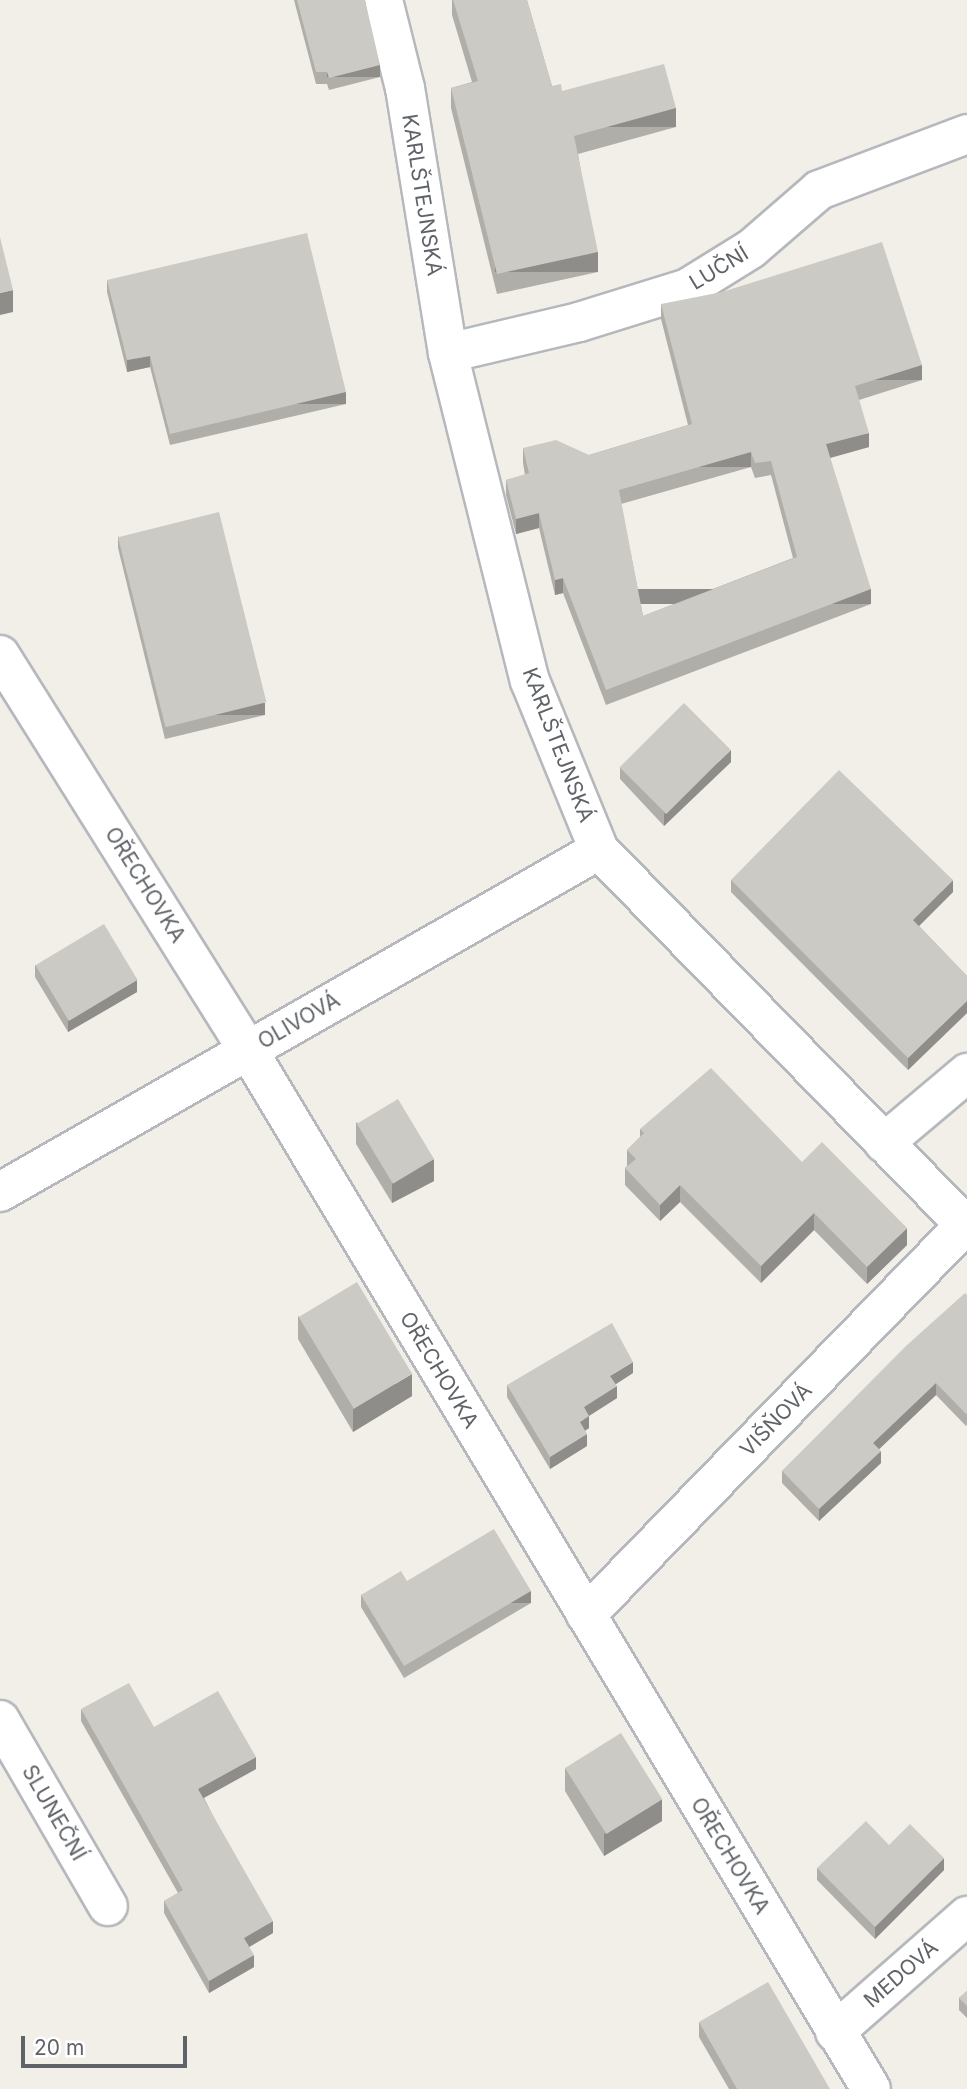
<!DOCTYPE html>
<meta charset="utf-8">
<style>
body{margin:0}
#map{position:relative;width:967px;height:2089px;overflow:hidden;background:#f1efe8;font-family:Inter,sans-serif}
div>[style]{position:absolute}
.roads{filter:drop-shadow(2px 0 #b5b8bc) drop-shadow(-2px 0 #b5b8bc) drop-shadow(0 2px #b5b8bc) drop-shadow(0 -2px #b5b8bc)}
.street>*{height:38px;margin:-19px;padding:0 19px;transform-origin:19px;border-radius:19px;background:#fff}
.secondary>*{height:38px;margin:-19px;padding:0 19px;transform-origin:19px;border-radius:19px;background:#fff}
.wall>*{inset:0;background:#afaea9}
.shaded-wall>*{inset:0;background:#8f8d8a;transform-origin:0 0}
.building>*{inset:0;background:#cccac5;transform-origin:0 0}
span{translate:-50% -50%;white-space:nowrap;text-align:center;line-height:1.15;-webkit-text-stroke:5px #fff;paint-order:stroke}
.street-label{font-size:21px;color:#5f6368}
.scale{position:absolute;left:21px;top:2036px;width:166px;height:32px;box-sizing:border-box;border:4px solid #5f6368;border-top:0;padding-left:9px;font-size:21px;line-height:24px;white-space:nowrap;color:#5f6368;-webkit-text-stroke:5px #fff;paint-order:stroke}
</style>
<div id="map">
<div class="roads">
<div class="street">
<i style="left:448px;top:353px;width:135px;rotate:-13.3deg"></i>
<i style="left:579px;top:322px;width:114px;rotate:-17.3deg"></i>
<i style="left:688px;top:288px;width:74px;rotate:-31.8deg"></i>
<i style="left:751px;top:249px;width:90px;rotate:-40.9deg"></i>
<i style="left:819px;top:190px;width:158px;rotate:-20.7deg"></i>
<i style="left:0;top:655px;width:466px;rotate:57.9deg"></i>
<i style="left:248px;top:1050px;width:1211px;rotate:59.05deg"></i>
<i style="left:884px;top:1143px;width:109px;rotate:-40.1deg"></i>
<i style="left:0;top:1192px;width:690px;rotate:-29.72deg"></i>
<i style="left:586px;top:1615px;width:544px;rotate:-45.82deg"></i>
<i style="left:0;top:1720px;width:215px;rotate:59.9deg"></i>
<i style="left:835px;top:2032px;width:176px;rotate:-41.3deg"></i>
</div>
<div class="secondary">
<i style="left:383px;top:0;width:91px;rotate:76deg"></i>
<i style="left:405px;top:88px;width:268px;rotate:80.8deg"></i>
<i style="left:448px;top:353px;width:338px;rotate:76deg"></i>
<i style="left:530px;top:681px;width:183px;rotate:67.8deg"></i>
<i style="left:599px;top:850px;width:527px;rotate:45.69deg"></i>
</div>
</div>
<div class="wall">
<i style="clip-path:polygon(294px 0,365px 0,380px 77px,329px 90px,327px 84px,316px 84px)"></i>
<i style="clip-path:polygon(452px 0,527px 0,552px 86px,562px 91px,676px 127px,578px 154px,598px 272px,497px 294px,451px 108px,451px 88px,472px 82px,452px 15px)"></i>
<i style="clip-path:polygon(107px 280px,346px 404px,170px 445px,150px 367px,127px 372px,107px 292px)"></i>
<i style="clip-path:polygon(evenodd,661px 304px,922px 380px,859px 400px,869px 447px,830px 458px,871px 604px,606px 705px,563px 593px,555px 595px,539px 528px,516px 534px,506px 495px,506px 480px,525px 475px,523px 463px,523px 448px,589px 455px,688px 425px,661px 319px,661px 304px,751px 467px,755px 478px,771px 475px,793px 558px,643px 616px,621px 504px,751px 467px)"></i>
<i style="clip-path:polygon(118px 536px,265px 715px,165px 739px,118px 548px)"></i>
<i style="clip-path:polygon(731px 762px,664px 826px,620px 779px,620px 767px)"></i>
<i style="clip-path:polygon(731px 880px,953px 892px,919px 926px,967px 976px,967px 1013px,908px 1070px,731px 892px)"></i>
<i style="clip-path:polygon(35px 965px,137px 992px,68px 1032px,35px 977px)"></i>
<i style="clip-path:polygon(356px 1122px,434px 1181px,392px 1203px,356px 1144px)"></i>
<i style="clip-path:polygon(640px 1129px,802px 1162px,907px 1245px,867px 1284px,814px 1230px,761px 1283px,680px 1202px,660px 1221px,625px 1185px,625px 1168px,627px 1166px,627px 1150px,640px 1137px)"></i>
<i style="clip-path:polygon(967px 1295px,967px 1425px,966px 1426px,936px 1395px,879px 1449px,881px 1463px,819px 1521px,782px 1483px,782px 1471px)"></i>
<i style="clip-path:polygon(298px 1316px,412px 1396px,353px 1432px,298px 1339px)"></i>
<i style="clip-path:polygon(633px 1373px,615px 1384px,617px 1398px,589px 1416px,589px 1428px,585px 1431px,587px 1446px,550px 1469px,507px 1397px,507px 1385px)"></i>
<i style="clip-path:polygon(407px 1581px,531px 1603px,404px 1678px,361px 1607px,361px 1595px)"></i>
<i style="clip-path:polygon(81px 1709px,154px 1727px,256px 1769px,204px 1798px,273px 1933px,249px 1947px,254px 1967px,209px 1993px,164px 1913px,164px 1901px,178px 1893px,81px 1721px)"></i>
<i style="clip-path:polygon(565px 1768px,662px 1821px,604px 1856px,565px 1791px)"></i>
<i style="clip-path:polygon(889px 1845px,944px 1870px,875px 1939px,817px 1880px,817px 1868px)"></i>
<i style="clip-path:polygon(967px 1991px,967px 2018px,959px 2010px,959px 1998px)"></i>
<i style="clip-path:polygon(699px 2022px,830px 2089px,729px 2089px,699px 2037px)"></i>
</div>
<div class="shaded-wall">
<i style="left:380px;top:65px;width:12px;height:53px;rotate:90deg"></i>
<i style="left:676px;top:108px;width:19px;height:106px;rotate:90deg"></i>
<i style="left:598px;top:252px;width:20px;height:103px;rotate:90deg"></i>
<i style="clip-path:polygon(13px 290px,13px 312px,0 315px,0 293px)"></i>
<i style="clip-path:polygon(150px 356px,150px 367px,127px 372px,127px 360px)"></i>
<i style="left:922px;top:365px;width:15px;height:70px;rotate:90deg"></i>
<i style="left:346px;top:392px;width:12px;height:181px;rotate:90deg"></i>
<i style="clip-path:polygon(869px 433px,869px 447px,826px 459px,826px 444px)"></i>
<i style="left:751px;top:452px;width:15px;height:137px;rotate:90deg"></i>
<i style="clip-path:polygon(539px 513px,539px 528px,516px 534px,516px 519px)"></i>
<i style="clip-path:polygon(563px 578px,563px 593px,555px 595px,555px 580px)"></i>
<i style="left:871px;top:589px;width:15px;height:284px;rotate:90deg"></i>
<i style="left:265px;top:703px;width:12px;height:103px;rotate:90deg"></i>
<i style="clip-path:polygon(731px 750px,731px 762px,664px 826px,664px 814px)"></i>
<i style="clip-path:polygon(953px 880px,953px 892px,913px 932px,913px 920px)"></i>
<i style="clip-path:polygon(137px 980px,137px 992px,68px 1032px,68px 1020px)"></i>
<i style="clip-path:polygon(967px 1001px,967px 1013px,908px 1070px,908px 1058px)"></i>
<i style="clip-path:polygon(434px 1159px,434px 1181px,392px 1203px,392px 1181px)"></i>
<i style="clip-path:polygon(680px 1185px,680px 1202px,660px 1221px,660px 1205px)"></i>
<i style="clip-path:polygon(814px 1213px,814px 1230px,761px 1283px,761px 1266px)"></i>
<i style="clip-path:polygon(907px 1228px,907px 1245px,867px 1284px,867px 1267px)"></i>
<i style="clip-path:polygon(633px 1362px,633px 1373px,610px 1388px,610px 1376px)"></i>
<i style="clip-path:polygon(412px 1374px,412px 1396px,353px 1432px,353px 1409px)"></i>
<i style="clip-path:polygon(936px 1383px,936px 1395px,873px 1455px,873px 1443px)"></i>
<i style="clip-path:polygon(617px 1386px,617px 1398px,584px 1419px,584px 1407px)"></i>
<i style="clip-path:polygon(589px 1416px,589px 1428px,580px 1434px,580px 1422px)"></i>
<i style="clip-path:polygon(587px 1434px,587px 1446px,550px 1469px,550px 1457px)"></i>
<i style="clip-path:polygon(881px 1451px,881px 1463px,819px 1521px,819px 1509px)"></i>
<i style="left:531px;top:1591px;width:12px;height:147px;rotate:90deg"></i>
<i style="clip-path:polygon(256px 1757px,256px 1769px,198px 1801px,198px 1789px)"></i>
<i style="clip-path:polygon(662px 1799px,662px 1821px,604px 1856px,604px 1834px)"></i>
<i style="clip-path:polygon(944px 1858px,944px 1870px,875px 1939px,875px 1927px)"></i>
<i style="clip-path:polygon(273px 1921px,273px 1933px,244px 1950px,244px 1938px)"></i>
<i style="clip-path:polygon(254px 1955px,254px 1967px,209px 1993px,209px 1981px)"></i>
</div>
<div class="building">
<i style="clip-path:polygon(297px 0,365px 0,380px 65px,329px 78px,327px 72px,316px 72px)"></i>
<i style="clip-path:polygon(453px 0,527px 0,552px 86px,561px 84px,562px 91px,664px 64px,676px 108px,574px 136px,598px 252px,497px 274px,451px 88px,478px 81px)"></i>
<i style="clip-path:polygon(307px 233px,346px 392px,170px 434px,150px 356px,127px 360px,107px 280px)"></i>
<i style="clip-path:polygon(0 237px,13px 290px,0 293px)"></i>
<i style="clip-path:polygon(evenodd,882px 242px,922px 365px,855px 386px,869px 433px,826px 444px,871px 589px,606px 690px,563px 578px,555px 580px,539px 513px,516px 519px,506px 480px,529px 473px,523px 448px,556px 440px,589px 455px,692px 424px,661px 304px,722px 292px,882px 242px,751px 452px,755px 463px,771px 461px,797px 557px,643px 616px,619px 490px,751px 452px)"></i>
<i style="left:219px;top:512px;width:196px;height:104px;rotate:76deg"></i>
<i style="left:684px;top:703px;width:66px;height:91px;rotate:45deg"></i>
<i style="clip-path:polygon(839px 770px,953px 880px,913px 920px,967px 976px,967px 1001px,908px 1058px,731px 880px)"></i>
<i style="left:104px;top:924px;width:65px;height:80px;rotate:59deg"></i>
<i style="clip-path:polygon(711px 1068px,802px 1162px,822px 1142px,907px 1228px,867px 1267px,814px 1213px,761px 1266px,680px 1185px,660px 1205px,625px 1168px,636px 1159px,627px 1150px,644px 1133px,640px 1129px)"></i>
<i style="left:398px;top:1099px;width:70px;height:48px;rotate:59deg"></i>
<i style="left:357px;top:1282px;width:107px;height:68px;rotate:59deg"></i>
<i style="clip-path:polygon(965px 1293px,967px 1295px,967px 1413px,966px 1414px,936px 1383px,873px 1443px,881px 1451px,819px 1509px,782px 1471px,906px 1346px)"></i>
<i style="clip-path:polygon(612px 1323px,633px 1362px,610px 1376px,617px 1386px,584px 1407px,589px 1416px,580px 1422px,587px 1434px,550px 1457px,507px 1385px)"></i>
<i style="clip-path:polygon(494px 1529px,531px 1591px,404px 1666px,361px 1595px,401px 1571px,407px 1581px)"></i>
<i style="clip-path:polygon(129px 1683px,154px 1727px,218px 1691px,256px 1757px,198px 1789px,273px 1921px,244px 1938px,254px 1955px,209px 1981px,164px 1901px,183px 1890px,81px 1709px)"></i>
<i style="left:621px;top:1733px;width:78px;height:66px;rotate:58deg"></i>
<i style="clip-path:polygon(866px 1821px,889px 1845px,910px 1824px,944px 1858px,875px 1927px,817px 1868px)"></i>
<i style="clip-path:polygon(768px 1982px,830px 2089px,737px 2089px,699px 2022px)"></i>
<i style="clip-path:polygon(967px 1991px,967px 2006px,959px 1998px)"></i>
</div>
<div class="street-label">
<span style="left:422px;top:195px;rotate:81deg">KARLŠTEJNSKÁ</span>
<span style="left:719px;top:268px;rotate:-31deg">LUČNÍ</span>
<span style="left:558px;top:745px;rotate:69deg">KARLŠTEJNSKÁ</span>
<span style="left:145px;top:885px;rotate:58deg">OŘECHOVKA</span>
<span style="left:299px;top:1021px;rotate:-30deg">OLIVOVÁ</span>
<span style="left:439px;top:1370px;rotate:59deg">OŘECHOVKA</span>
<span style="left:776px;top:1420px;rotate:-46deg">VIŠŇOVÁ</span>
<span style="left:54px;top:1813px;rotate:60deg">SLUNEČNÍ</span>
<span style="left:730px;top:1856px;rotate:59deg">OŘECHOVKA</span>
<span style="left:901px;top:1974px;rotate:-41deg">MEDOVÁ</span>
</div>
<div class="scale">20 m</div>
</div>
